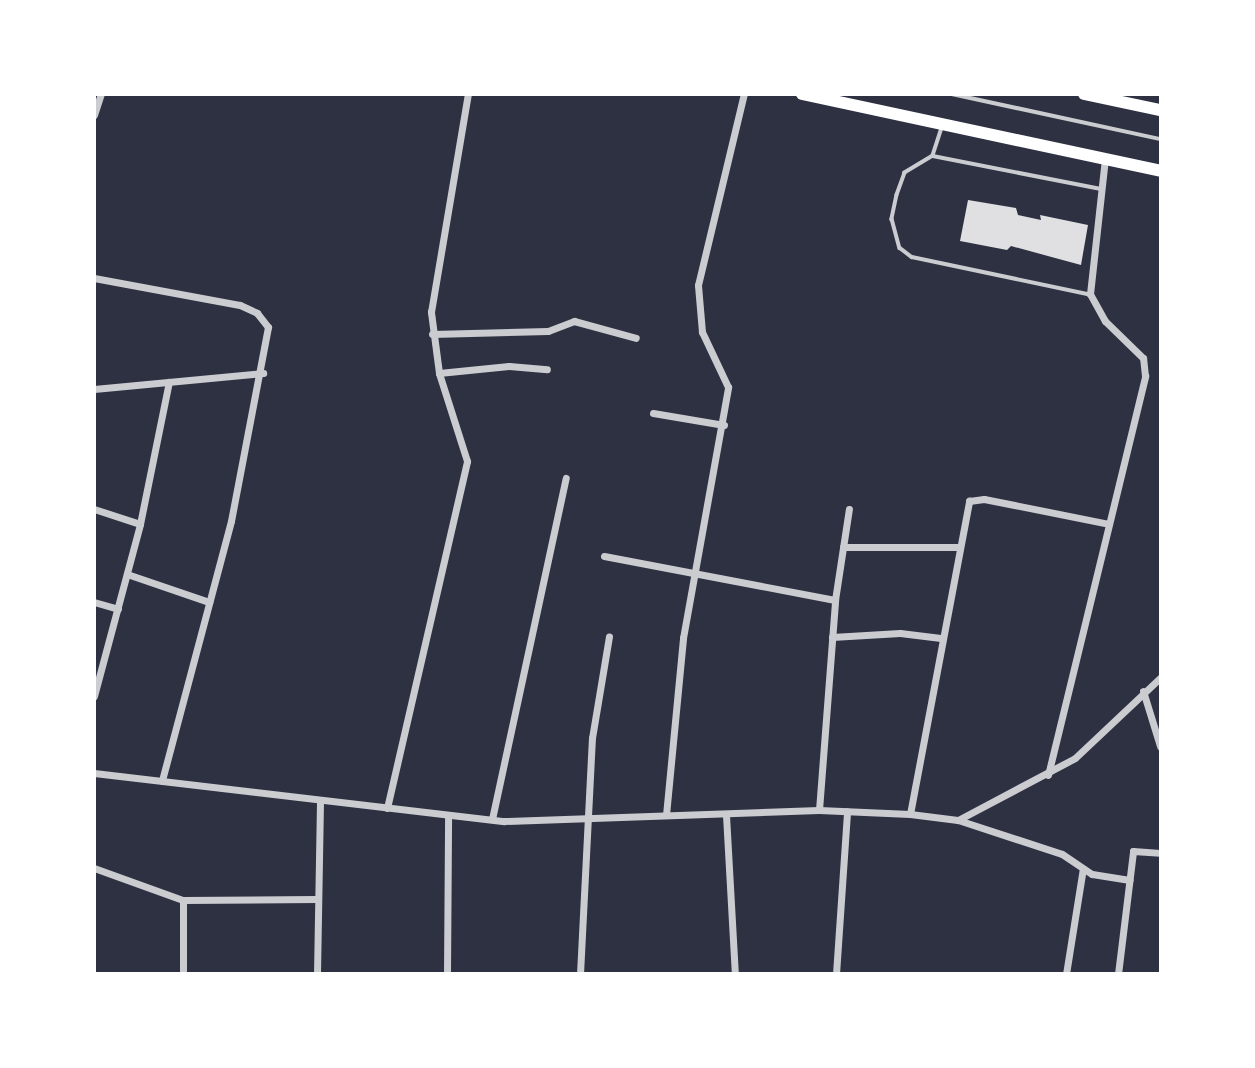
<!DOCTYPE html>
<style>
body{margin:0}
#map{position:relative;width:1255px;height:1068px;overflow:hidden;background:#2d3142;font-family:Mulish,sans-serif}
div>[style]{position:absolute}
.building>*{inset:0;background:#e0e0e3}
.service>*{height:3.5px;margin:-1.75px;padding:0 1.75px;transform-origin:1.75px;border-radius:1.75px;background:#caccd0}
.minor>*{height:7px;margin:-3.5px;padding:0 3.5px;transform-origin:3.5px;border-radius:3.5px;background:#caccd0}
.trunk>*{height:12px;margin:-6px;padding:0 6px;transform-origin:6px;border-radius:6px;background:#fff}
span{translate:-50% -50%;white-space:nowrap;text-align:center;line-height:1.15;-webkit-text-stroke:7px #fff;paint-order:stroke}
.frame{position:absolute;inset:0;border:96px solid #fff;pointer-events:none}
</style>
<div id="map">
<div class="building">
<i style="clip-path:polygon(968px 200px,1016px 208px,1018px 215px,1041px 220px,1040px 215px,1088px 225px,1081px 265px,1011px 246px,1007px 250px,960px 241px)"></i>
</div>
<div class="service">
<i style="left:952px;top:94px;width:213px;rotate:12.2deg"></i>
<i style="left:942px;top:128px;width:29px;rotate:108deg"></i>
<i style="left:933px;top:156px;width:171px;rotate:11.1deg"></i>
<i style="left:933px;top:156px;width:33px;rotate:149deg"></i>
<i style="left:905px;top:173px;width:23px;rotate:110deg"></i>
<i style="left:897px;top:195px;width:25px;rotate:102deg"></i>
<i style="left:892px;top:219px;width:30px;rotate:75deg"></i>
<i style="left:900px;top:248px;width:15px;rotate:37deg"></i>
<i style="left:912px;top:257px;width:180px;rotate:11.9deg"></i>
</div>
<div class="minor">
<i style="left:94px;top:115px;width:22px;rotate:-72deg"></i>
<i style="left:94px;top:278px;width:148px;rotate:10.5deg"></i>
<i style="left:240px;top:305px;width:19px;rotate:25deg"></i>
<i style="left:257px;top:313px;width:18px;rotate:52deg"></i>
<i style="left:268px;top:327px;width:197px;rotate:100.8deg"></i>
<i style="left:231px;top:521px;width:269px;rotate:104.9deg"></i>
<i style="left:432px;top:334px;width:116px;rotate:-1.5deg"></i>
<i style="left:548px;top:331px;width:28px;rotate:-21deg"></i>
<i style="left:574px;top:321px;width:64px;rotate:15.3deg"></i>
<i style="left:439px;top:373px;width:70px;rotate:-5.7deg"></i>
<i style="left:509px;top:366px;width:38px;rotate:5deg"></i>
<i style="left:94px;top:389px;width:170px;rotate:-5.4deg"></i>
<i style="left:653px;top:413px;width:72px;rotate:9.6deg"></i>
<i style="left:94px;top:509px;width:48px;rotate:18.1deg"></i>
<i style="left:843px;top:547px;width:114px"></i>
<i style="left:604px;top:556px;width:235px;rotate:10.8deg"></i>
<i style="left:127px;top:574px;width:87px;rotate:18.9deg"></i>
<i style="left:94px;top:602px;width:25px;rotate:16deg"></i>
<i style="left:832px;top:637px;width:68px;rotate:-3.4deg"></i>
<i style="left:900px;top:633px;width:41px;rotate:7deg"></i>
<i style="left:1143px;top:691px;width:58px;rotate:72.8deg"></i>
<i style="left:94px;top:696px;width:178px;rotate:-75deg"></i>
<i style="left:140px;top:524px;width:145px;rotate:-78.5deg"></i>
<i style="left:94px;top:773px;width:413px;rotate:6.7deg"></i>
<i style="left:504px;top:821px;width:315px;rotate:-2deg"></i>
<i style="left:819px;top:810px;width:91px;rotate:2.5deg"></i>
<i style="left:910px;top:814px;width:48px;rotate:7.1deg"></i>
<i style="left:958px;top:820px;width:109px;rotate:18.1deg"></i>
<i style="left:1062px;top:854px;width:36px;rotate:34deg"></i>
<i style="left:1092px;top:874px;width:38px;rotate:9deg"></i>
<i style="left:1048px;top:775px;width:411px;rotate:-76.3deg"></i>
<i style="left:1145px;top:376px;width:18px;rotate:-96deg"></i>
<i style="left:1143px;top:358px;width:53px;rotate:-135.8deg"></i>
<i style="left:1105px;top:321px;width:31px;rotate:-119deg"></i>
<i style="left:1090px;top:294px;width:136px;rotate:-83.7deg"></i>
<i style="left:387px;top:808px;width:356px;rotate:-77deg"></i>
<i style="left:467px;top:461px;width:92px;rotate:-107.7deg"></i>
<i style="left:439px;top:373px;width:62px;rotate:-97.5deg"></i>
<i style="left:431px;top:312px;width:221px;rotate:-80.4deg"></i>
<i style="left:819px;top:810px;width:211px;rotate:-85.6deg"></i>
<i style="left:835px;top:600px;width:92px;rotate:-81.3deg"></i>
<i style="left:910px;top:814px;width:319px;rotate:-79.3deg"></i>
<i style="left:969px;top:501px;width:15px;rotate:-8deg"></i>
<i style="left:984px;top:499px;width:127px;rotate:11.3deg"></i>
<i style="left:666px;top:815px;width:178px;rotate:-84.5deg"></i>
<i style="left:683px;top:638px;width:255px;rotate:-79.8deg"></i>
<i style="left:728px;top:387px;width:61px;rotate:-115.3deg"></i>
<i style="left:702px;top:332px;width:47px;rotate:-94.9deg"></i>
<i style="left:698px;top:285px;width:196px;rotate:-76.5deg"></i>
<i style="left:726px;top:815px;width:159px;rotate:86.8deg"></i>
<i style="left:492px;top:819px;width:349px;rotate:-77.8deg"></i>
<i style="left:958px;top:820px;width:132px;rotate:-27.9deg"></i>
<i style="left:1075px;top:758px;width:117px;rotate:-43.3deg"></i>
<i style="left:94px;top:868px;width:95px;rotate:19.8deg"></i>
<i style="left:183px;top:900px;width:134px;rotate:-0.4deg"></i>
<i style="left:183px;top:974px;width:74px;rotate:-90deg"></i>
<i style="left:317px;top:974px;width:172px;rotate:-89deg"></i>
<i style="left:447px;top:974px;width:159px;rotate:-89.6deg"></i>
<i style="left:580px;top:974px;width:236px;rotate:-87.1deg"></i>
<i style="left:592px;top:738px;width:103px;rotate:-80.5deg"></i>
<i style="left:836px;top:974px;width:163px;rotate:-86.1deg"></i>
<i style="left:1066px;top:974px;width:107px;rotate:-80.9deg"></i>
<i style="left:1118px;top:974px;width:124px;rotate:-83deg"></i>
<i style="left:1133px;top:851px;width:27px;rotate:4deg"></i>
</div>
<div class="trunk">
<i style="left:802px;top:94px;width:366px;rotate:12.1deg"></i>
<i style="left:1084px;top:94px;width:78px;rotate:11.9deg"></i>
</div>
<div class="frame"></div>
</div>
